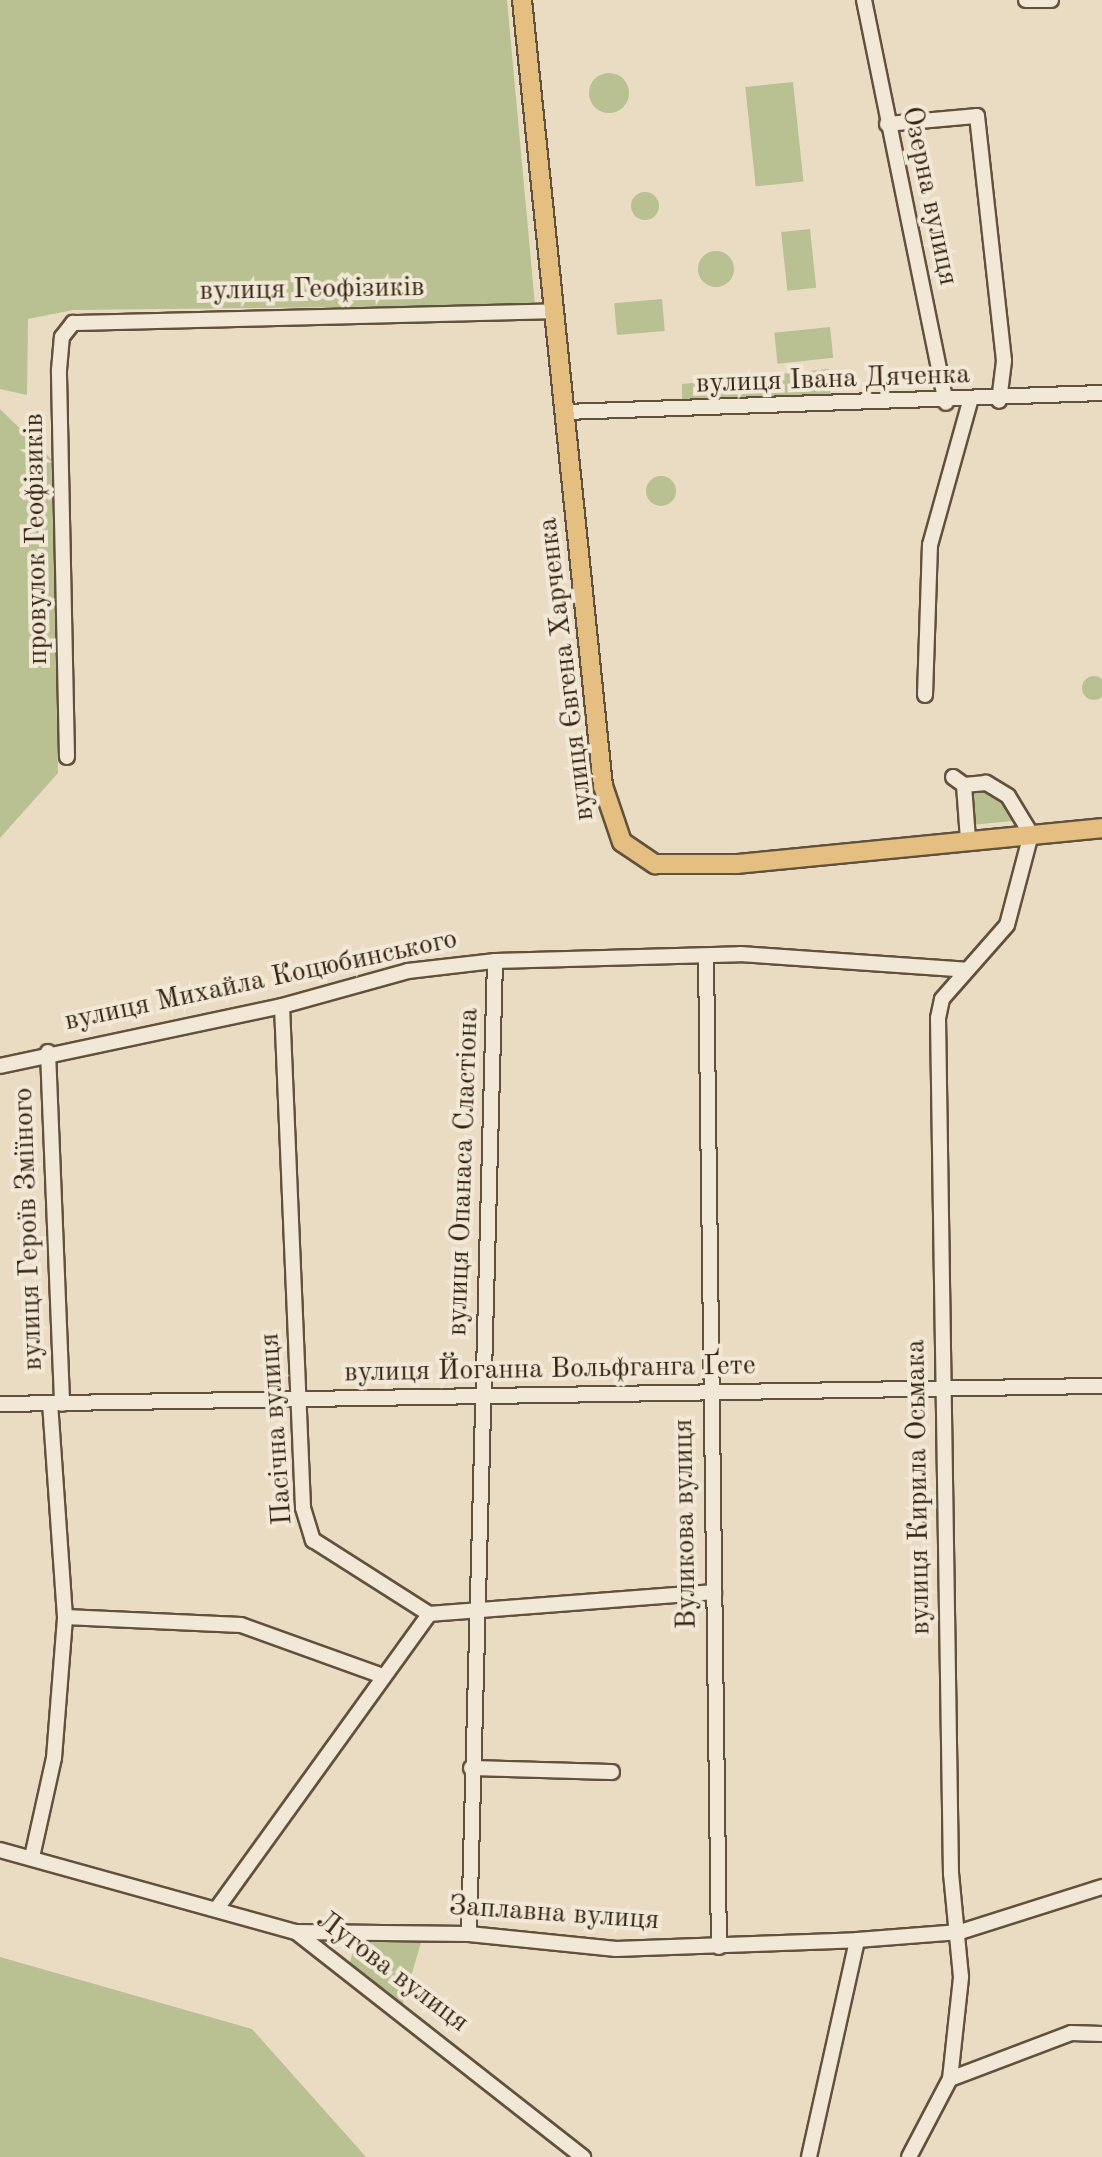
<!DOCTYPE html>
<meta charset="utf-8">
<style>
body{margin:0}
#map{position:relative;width:1102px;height:2157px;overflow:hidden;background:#eadcc2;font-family:"Old Standard TT",serif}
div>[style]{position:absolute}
.green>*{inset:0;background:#b9c092;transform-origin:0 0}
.round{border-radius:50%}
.roads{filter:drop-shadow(2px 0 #62513c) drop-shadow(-2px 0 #62513c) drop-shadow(0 2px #62513c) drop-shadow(0 -2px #62513c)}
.minor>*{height:14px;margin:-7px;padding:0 7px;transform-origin:7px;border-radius:7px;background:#f1e8d7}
.major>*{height:18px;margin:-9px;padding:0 9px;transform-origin:9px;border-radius:9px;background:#e5be81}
span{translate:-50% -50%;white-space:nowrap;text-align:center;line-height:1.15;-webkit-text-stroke:8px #f1e8d7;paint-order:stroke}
.street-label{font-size:28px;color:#35230f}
</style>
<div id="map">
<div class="green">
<i style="clip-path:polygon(0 0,507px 0,535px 305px,73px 310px,28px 319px,27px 395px,0 389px)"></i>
<i class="round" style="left:589px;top:73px;width:40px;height:40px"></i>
<i style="left:793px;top:82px;width:100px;height:48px;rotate:84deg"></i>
<i class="round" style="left:631px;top:192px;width:28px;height:28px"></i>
<i style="left:810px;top:229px;width:59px;height:29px;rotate:84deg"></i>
<i class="round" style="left:698px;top:251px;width:36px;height:36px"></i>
<i style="left:662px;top:299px;width:32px;height:48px;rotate:85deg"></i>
<i style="left:830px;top:327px;width:31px;height:56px;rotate:84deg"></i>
<i style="clip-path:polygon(829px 369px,831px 403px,682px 406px,682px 384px)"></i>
<i style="clip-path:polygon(0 409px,52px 460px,58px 773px,0 838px)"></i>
<i class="round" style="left:646px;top:476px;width:30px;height:30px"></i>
<i class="round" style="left:1082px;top:676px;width:24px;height:24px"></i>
<i style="clip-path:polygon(982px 788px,1007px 803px,1013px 821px,971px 825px,968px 791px)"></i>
<i style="clip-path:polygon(422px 1939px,403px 2004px,350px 1962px,356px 1942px)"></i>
<i style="clip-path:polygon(0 1957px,252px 2029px,366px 2157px,0 2157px)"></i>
</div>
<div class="roads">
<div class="minor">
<i style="left:864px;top:0;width:411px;rotate:78.5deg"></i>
<i style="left:1026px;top:0;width:25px"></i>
<i style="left:887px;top:124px;width:90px;rotate:-5.1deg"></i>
<i style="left:977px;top:116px;width:246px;rotate:83.7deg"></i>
<i style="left:1004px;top:361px;width:40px;rotate:97.1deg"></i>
<i style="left:565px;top:412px;width:537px;rotate:-2.03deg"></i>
<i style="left:925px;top:695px;width:150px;rotate:-88.1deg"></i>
<i style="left:930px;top:545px;width:148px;rotate:-74.4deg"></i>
<i style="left:67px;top:757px;width:387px;rotate:-91.2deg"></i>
<i style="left:59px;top:370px;width:33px;rotate:-85deg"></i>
<i style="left:62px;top:337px;width:18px;rotate:-52deg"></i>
<i style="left:73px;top:323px;width:479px;rotate:-1.4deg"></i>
<i style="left:953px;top:777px;width:14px;rotate:36deg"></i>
<i style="left:964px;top:785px;width:55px;rotate:85.8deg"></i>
<i style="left:706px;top:957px;width:990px;rotate:89.25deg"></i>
<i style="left:282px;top:1006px;width:502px;rotate:87.6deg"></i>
<i style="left:303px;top:1508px;width:34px;rotate:73deg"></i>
<i style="left:313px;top:1540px;width:138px;rotate:32.5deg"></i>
<i style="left:429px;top:1614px;width:286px;rotate:-4.4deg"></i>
<i style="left:48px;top:1052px;width:352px;rotate:87.7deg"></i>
<i style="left:0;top:1066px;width:288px;rotate:-12deg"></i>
<i style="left:282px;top:1006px;width:131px;rotate:-15.5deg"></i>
<i style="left:408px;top:971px;width:88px;rotate:-6.6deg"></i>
<i style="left:495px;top:961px;width:245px;rotate:-1.6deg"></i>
<i style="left:740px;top:954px;width:227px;rotate:4deg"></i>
<i style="left:0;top:1404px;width:1102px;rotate:-0.94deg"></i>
<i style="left:65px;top:1617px;width:176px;rotate:2.6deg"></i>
<i style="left:241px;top:1625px;width:148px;rotate:19.8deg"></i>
<i style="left:471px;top:1768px;width:141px;rotate:1.6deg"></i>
<i style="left:0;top:1850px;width:307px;rotate:15.5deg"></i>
<i style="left:296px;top:1932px;width:365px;rotate:38.1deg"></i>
<i style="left:32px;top:1857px;width:101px;rotate:-77.5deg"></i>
<i style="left:54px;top:1758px;width:141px;rotate:-85.5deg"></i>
<i style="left:65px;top:1617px;width:214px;rotate:-94deg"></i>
<i style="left:218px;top:1907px;width:361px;rotate:-54.2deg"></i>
<i style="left:296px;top:1932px;width:173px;rotate:0.7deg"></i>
<i style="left:469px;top:1934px;width:148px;rotate:5.8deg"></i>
<i style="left:616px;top:1949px;width:241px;rotate:-2.1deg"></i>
<i style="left:857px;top:1940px;width:103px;rotate:-4.4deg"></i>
<i style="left:960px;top:1932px;width:149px;rotate:-17.6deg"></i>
<i style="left:469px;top:1934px;width:973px;rotate:-88.47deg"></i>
<i style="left:950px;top:2079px;width:129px;rotate:-20.8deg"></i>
<i style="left:1071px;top:2033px;width:31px;rotate:2deg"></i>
<i style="left:809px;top:2157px;width:222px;rotate:-77.5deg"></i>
<i style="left:909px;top:2157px;width:88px;rotate:-62.3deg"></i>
<i style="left:950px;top:2079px;width:103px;rotate:-83.8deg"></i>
<i style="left:961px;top:1977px;width:103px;rotate:-95.5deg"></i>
<i style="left:951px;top:1874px;width:856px;rotate:-90.87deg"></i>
<i style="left:938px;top:1018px;width:19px;rotate:-78deg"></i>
<i style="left:942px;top:999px;width:98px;rotate:-48.7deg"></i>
<i style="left:1007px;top:925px;width:94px;rotate:-75.2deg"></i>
<i style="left:1031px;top:834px;width:44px;rotate:-121.2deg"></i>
<i style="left:1008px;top:796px;width:26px;rotate:-149deg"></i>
<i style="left:986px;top:783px;width:22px;rotate:175deg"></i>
</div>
<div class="major">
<i style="left:522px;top:0;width:790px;rotate:84.12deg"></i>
<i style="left:603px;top:786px;width:59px;rotate:71.3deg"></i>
<i style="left:622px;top:842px;width:40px;rotate:34deg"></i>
<i style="left:655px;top:864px;width:82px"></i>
<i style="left:737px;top:864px;width:367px;rotate:-5.6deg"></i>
</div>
</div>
<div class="street-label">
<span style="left:929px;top:196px;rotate:78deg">Озерна вулиця</span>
<span style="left:312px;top:290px;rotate:-1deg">вулиця Геофізиків</span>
<span style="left:833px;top:380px;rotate:-2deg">вулиця Івана Дяченка</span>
<span style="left:37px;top:539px;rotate:-91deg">провулок Геофізиків</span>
<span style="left:567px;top:669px;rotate:-97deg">вулиця Євгена Харченка</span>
<span style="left:261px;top:981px;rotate:-12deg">вулиця Михайла Коцюбинського</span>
<span style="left:464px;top:1172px;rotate:-88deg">вулиця Опанаса Сластіона</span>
<span style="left:29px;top:1229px;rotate:-92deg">вулиця Героїв Зміїного</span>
<span style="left:550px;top:1370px;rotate:-1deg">вулиця Йоганна Вольфганга Ґете</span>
<span style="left:277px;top:1429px;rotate:-94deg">Пасічна вулиця</span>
<span style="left:919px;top:1487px;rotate:-91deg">вулиця Кирила Осьмака</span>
<span style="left:686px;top:1524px;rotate:-91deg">Вуликова вулиця</span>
<span style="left:554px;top:1914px;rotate:4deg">Заплавна вулиця</span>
<span style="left:392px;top:1972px;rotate:37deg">Лугова вулиця</span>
</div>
</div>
